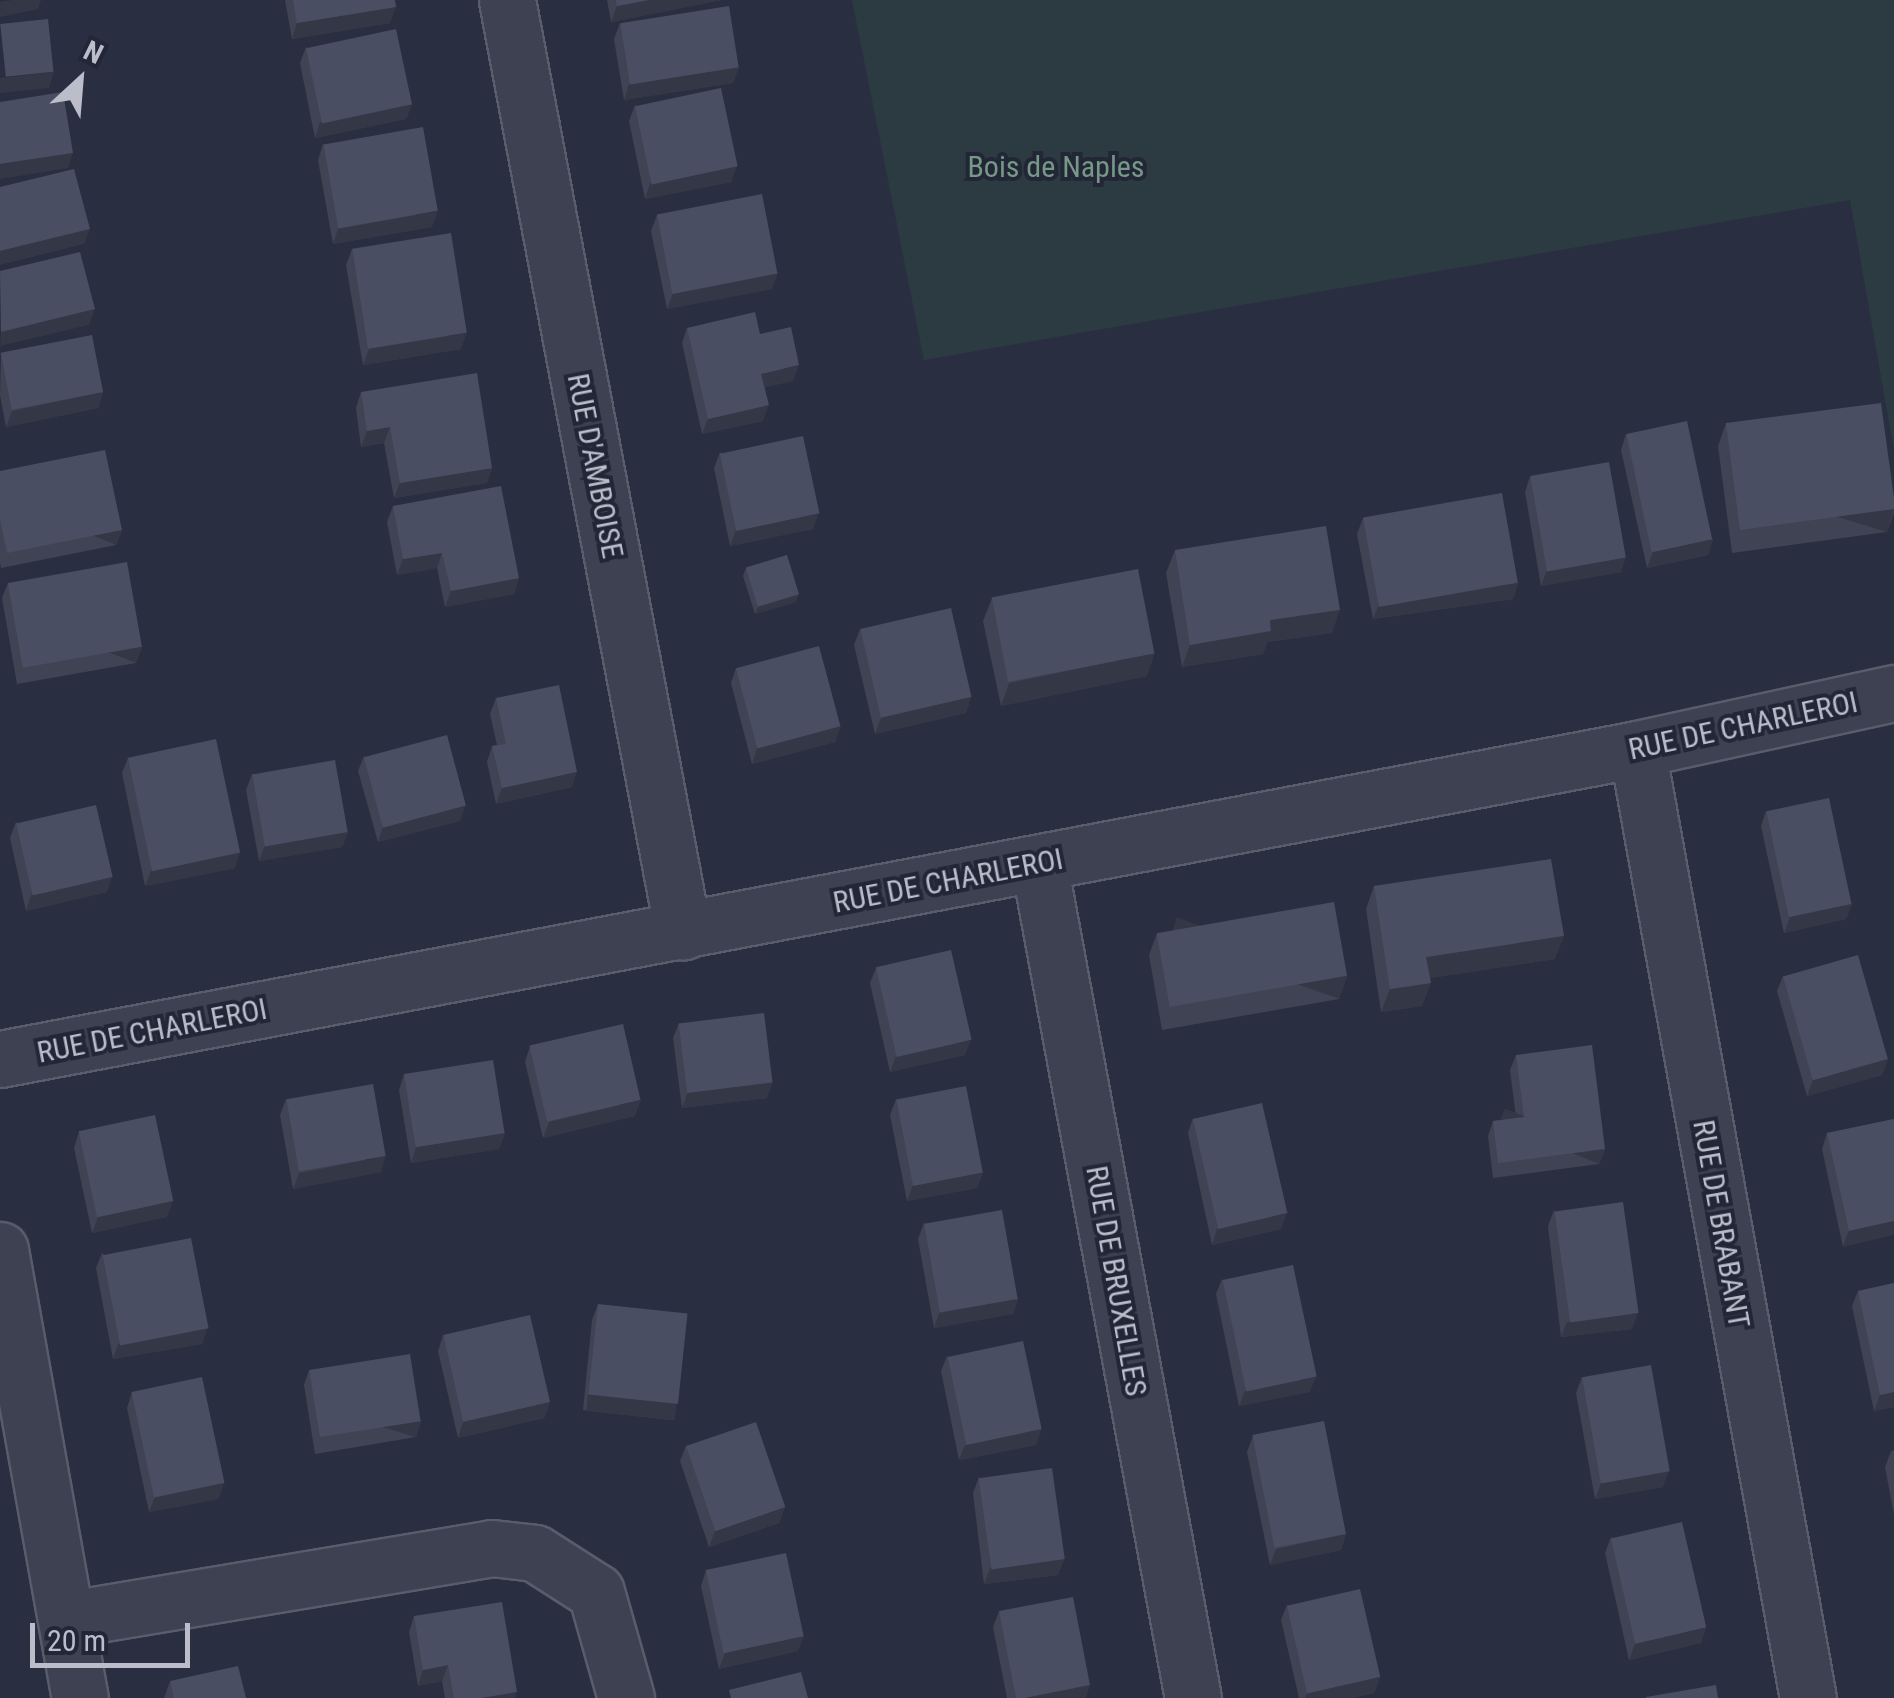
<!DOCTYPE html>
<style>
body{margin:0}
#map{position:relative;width:1894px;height:1698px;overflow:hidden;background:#2a2e41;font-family:"Roboto Condensed",sans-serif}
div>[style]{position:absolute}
.green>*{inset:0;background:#2c3a42}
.roads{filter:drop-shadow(2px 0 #595c6b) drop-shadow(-2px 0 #595c6b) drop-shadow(0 2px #595c6b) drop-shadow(0 -2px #595c6b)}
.minor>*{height:55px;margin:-27.5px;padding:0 27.5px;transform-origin:27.5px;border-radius:27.5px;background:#3e4151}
.wall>*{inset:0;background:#404354}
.shaded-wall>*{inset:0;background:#343745;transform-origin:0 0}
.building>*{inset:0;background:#4a4e62;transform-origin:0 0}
span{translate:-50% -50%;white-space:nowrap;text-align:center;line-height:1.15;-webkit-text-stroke:8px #232636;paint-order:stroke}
.park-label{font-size:30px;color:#759986}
.street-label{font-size:30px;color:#bbbdcb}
.north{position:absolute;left:30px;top:30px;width:100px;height:100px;-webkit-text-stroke:8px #232636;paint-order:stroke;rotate:26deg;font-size:28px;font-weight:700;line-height:40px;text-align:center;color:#bbbdcb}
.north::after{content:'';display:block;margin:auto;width:35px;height:45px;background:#bbbdcb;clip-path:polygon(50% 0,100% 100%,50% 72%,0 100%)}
.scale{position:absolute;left:30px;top:1623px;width:160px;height:45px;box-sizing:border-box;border:5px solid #bbbdcb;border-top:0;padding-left:12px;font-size:30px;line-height:35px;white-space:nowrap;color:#bbbdcb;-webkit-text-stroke:8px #232636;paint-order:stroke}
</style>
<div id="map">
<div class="green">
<i style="clip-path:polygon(852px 0,1894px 0,1894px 451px,1850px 200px,924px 360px)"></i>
</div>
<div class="roads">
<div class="minor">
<i style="left:507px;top:0;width:948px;rotate:79.31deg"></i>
<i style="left:1637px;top:749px;width:964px;rotate:79.79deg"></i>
<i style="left:1039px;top:864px;width:848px;rotate:79.54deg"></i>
<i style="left:0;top:1059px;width:1666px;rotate:-10.72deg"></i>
<i style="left:1637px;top:749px;width:263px;rotate:-12.3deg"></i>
<i style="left:0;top:1250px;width:455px;rotate:79.9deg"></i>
<i style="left:69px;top:1619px;width:429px;rotate:-9.5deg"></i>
<i style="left:492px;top:1548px;width:43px;rotate:6.6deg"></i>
<i style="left:535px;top:1553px;width:72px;rotate:32.6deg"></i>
<i style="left:596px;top:1592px;width:110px;rotate:74.2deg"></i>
</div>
</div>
<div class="wall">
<i style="clip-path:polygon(285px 0,395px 0,390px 23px,292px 39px)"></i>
<i style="clip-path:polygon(607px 0,721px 0,611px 22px)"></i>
<i style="clip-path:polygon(620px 23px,739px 67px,733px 83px,624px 100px,614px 39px)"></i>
<i style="clip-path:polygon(306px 47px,412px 104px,406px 119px,315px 138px,300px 63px)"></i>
<i style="clip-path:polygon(635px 105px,731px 182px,645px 199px,629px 121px)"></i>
<i style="clip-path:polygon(323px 144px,432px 227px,333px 244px,318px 160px)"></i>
<i style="clip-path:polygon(657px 215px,772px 289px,667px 309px,651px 231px)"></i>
<i style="clip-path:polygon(352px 249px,461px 349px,363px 365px,346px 265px)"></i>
<i style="clip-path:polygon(687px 328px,760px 334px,793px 381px,765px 387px,763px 421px,702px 434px,682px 343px)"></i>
<i style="clip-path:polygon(1px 353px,103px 392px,98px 408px,6px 427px,0 395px)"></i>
<i style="clip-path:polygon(361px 392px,492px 468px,487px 483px,394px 498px,384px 443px,361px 447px,356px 408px)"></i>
<i style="clip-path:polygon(1726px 423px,1894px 498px,1894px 513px,1887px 532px,1732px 553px,1718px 446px)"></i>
<i style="clip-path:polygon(1626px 434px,1713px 539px,1708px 555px,1647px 568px,1621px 450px)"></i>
<i style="clip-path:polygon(720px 452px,813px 529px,730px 546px,714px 468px)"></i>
<i style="clip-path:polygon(0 471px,122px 530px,116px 545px,1px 568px,0 562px)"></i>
<i style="clip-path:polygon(1530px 476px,1621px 572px,1541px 586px,1525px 492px)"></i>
<i style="clip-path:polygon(393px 506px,519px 578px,514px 594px,445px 607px,437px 568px,397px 575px,387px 522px)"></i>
<i style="clip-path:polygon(1363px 518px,1518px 583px,1513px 599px,1373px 619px,1357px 534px)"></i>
<i style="clip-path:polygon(1175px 550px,1332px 633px,1267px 642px,1263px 654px,1182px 667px,1166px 573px)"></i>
<i style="clip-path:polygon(746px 568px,796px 602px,755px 614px,743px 576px)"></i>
<i style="clip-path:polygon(8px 583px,142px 647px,136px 663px,17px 684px,2px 598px)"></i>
<i style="clip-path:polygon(992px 598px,1147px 676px,1001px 706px,983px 621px)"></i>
<i style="clip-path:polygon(860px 629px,971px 697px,966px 713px,875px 734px,854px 645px)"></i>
<i style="clip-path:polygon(736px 668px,835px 742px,752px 764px,731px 683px)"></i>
<i style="clip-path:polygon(496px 698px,572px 787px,496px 804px,487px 762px,492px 746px,497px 745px,490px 714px)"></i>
<i style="clip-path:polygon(364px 756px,460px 821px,378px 842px,358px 771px)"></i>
<i style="clip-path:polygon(128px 758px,235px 868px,145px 886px,122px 773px)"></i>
<i style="clip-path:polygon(252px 774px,348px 832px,342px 847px,259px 861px,246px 790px)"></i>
<i style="clip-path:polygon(1766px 811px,1852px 904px,1846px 919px,1784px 933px,1761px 826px)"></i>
<i style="clip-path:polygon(16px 822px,107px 892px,26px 911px,10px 838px)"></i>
<i style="clip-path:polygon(1374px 886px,1555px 959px,1430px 978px,1422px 1006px,1381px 1012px,1366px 909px)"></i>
<i style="clip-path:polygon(1157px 933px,1347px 976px,1339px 999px,1162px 1030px,1149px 955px)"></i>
<i style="clip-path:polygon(876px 968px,965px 1055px,890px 1072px,870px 983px)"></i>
<i style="clip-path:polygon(1783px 976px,1888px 1059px,1882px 1075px,1807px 1096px,1777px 991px)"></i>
<i style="clip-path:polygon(679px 1023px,767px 1098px,682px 1108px,673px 1038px)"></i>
<i style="clip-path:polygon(530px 1046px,635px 1116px,543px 1138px,525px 1062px)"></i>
<i style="clip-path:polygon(1516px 1055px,1605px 1149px,1599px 1164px,1493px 1178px,1488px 1136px,1493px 1121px,1516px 1118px,1510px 1070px)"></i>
<i style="clip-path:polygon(404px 1074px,505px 1133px,499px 1149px,411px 1163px,399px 1090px)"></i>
<i style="clip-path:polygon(286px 1099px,381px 1172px,293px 1189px,280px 1115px)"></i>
<i style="clip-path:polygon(896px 1099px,983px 1172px,977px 1188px,907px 1201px,890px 1115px)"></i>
<i style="clip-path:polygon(1193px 1118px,1281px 1229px,1212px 1245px,1188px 1133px)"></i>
<i style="clip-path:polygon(1894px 1119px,1843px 1247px,1822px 1149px,1827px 1133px)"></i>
<i style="clip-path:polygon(79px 1132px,167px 1217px,92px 1233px,74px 1148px)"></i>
<i style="clip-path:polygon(1554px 1210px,1632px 1329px,1561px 1337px,1548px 1226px)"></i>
<i style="clip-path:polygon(924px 1223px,1018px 1299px,1013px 1314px,934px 1328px,918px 1239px)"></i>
<i style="clip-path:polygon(102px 1253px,202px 1344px,113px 1359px,96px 1268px)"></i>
<i style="clip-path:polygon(1222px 1279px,1310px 1392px,1239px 1406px,1216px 1294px)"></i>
<i style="clip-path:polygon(1894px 1283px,1894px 1407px,1874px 1411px,1852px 1306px,1858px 1291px)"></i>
<i style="clip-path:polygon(598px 1304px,671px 1420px,583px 1410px,592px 1320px)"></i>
<i style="clip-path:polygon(443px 1335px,550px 1402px,544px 1418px,458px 1438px,438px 1351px)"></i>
<i style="clip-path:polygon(947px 1356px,1036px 1445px,959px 1460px,941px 1371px)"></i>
<i style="clip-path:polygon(309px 1370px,421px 1421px,416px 1437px,315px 1454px,304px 1385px)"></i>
<i style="clip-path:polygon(1582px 1377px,1663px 1487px,1595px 1499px,1576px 1393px)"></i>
<i style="clip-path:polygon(132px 1392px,224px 1483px,218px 1499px,149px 1512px,127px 1408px)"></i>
<i style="clip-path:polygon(1253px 1436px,1346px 1534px,1341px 1550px,1270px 1565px,1247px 1452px)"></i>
<i style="clip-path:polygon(686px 1446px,785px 1507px,779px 1523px,709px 1547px,680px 1461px)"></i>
<i style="clip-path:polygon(1894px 1450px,1894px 1515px,1885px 1467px,1891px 1451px)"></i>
<i style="clip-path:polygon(979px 1477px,1064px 1559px,1058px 1575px,984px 1584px,973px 1493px)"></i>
<i style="clip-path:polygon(1611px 1537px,1706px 1627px,1701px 1643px,1629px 1660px,1605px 1553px)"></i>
<i style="clip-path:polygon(706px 1570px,798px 1651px,719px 1669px,701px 1586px)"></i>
<i style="clip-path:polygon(1287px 1605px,1380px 1677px,1374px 1693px,1352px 1698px,1299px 1698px,1281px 1620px)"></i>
<i style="clip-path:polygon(999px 1611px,1086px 1698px,1007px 1698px,993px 1627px)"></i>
<i style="clip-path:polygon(414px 1616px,515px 1698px,445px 1698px,442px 1681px,418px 1686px,409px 1632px)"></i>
<i style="clip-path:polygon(170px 1681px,246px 1698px,164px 1698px)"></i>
</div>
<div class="shaded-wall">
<i style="clip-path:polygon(12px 0,41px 0,38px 9px,0 17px,0 2px)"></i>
<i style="clip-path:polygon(649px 0,721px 0,611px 22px,617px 6px)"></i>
<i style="clip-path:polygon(396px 7px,390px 23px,292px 39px,297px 23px)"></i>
<i style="clip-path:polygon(739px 67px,733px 83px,624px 100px,629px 84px)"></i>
<i style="clip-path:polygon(54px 72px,49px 88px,0 93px,0 78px)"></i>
<i style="clip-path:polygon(412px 104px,406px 119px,315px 138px,320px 122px)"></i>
<i style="clip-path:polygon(73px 153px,68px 168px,0 179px,0 164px)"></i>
<i style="clip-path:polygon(737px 166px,731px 182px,645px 199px,650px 183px)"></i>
<i style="clip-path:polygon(438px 211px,432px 227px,333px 244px,338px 229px)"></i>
<i style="clip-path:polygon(90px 229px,84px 244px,0 265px,0 251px)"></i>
<i style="clip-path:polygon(778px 273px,772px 289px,667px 309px,673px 293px)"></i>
<i style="clip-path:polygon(95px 309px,89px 325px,0 346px,1px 332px)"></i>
<i style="clip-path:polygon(467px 333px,461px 349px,363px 365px,369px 349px)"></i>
<i style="clip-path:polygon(799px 365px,793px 381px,756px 389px,761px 374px)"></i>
<i style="clip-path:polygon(103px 392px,98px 408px,6px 427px,12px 411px)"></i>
<i style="clip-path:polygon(769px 405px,763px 421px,702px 434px,708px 419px)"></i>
<i style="clip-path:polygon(390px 427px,384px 443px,361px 447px,367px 431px)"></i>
<i style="clip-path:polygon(492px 468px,487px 483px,394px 498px,400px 483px)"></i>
<i style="left:1894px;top:509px;width:24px;height:155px;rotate:107deg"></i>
<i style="clip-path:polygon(819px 513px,813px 529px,730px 546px,736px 530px)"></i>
<i style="left:122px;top:530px;width:16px;height:117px;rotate:112deg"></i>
<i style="clip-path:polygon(1713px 539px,1708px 555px,1647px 568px,1653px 552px)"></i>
<i style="clip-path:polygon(442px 553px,437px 568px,397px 575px,403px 559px)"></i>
<i style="clip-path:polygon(1626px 557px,1621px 572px,1541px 586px,1547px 570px)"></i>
<i style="clip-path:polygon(519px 578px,514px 594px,445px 607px,451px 591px)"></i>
<i style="clip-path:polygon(1518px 583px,1513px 599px,1373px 619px,1379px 604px)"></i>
<i style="clip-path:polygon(799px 594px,796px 602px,755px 614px,758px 606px)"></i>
<i style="clip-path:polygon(1340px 610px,1332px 633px,1267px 642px,1263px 654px,1182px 667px,1190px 645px,1270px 620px)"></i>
<i style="left:142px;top:647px;width:17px;height:122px;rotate:111deg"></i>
<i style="clip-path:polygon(1155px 653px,1147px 676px,1001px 706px,1009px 683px)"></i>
<i style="clip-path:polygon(971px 697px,966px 713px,875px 734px,881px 718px)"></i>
<i style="clip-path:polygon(841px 726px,835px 742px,752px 764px,757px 748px)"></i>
<i style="clip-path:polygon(577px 772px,572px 787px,496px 804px,502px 788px)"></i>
<i style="clip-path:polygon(466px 805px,460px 821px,378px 842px,383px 826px)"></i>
<i style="clip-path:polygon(348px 832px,342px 847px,259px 861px,265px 845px)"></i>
<i style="clip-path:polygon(240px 852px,235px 868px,145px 886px,151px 871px)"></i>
<i style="clip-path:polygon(112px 877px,107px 892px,26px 911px,31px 895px)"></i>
<i style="clip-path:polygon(1852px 904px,1846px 919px,1784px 933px,1790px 917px)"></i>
<i style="clip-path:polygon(1564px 936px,1555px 959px,1418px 980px,1426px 957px)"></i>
<i style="left:1347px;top:976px;width:24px;height:180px;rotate:109deg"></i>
<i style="clip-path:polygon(1431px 983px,1422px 1006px,1381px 1012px,1390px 989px)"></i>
<i style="clip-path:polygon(971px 1040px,965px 1055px,890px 1072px,896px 1056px)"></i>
<i style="clip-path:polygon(1888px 1059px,1882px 1075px,1807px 1096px,1813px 1080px)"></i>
<i style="clip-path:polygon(773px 1082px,767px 1098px,682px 1108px,688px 1092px)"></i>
<i style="clip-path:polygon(641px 1100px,635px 1116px,543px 1138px,549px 1122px)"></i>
<i style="clip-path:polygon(505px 1133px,499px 1149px,411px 1163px,416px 1147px)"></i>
<i style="left:1605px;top:1149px;width:16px;height:108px;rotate:112deg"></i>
<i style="clip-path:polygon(386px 1156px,381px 1172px,293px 1189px,299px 1173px)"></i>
<i style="clip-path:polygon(983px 1172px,977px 1188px,907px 1201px,913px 1185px)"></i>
<i style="clip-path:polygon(173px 1201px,167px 1217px,92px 1233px,98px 1217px)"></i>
<i style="clip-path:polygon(1287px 1213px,1281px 1229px,1212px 1245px,1217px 1229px)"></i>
<i style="clip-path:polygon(1894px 1221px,1894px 1235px,1843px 1247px,1849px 1231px)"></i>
<i style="clip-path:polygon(1018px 1299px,1013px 1314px,934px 1328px,939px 1313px)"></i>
<i style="clip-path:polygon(1638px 1313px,1632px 1329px,1561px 1337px,1567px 1322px)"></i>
<i style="clip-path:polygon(208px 1328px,202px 1344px,113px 1359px,118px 1344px)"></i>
<i style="clip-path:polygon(1316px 1377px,1310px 1392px,1239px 1406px,1245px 1391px)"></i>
<i style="clip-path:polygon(1894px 1392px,1894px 1407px,1874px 1411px,1880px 1395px)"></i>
<i style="left:588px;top:1394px;width:89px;height:17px;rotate:6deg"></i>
<i style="clip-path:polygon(550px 1402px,544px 1418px,458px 1438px,463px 1422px)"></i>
<i style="left:421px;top:1421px;width:17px;height:102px;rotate:107deg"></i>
<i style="clip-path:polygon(1042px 1429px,1036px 1445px,959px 1460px,965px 1445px)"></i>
<i style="clip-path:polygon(1669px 1471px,1663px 1487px,1595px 1499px,1601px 1483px)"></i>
<i style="clip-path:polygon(224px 1483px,218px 1499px,149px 1512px,155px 1497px)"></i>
<i style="clip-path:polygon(785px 1507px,779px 1523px,709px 1547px,715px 1531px)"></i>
<i style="clip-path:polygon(1346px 1534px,1341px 1550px,1270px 1565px,1276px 1549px)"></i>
<i style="clip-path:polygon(1064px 1559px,1058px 1575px,984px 1584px,990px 1568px)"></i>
<i style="clip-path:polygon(1706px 1627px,1701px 1643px,1629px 1660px,1635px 1644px)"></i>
<i style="clip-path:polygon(804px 1636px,798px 1651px,719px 1669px,725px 1653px)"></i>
<i style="clip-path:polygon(448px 1665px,442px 1681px,418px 1686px,423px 1670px)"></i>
<i style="clip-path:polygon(1380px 1677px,1374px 1693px,1352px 1698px,1305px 1698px,1307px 1693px)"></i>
<i style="clip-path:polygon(1090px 1685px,1086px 1698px,1024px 1698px)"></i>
<i style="clip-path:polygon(517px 1692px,515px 1698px,481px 1698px)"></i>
</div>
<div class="building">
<i style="clip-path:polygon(293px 0,395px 0,396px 7px,297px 23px)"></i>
<i style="clip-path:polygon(616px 0,649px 0,617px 6px)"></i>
<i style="left:729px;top:6px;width:62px;height:110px;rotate:81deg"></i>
<i style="left:48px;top:19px;width:53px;height:48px;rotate:84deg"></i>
<i style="left:396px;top:29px;width:77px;height:92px;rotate:78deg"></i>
<i style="left:721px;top:88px;width:80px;height:88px;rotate:78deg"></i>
<i style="clip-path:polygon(63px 92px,73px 153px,0 164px,0 102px)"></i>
<i style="left:423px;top:127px;width:85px;height:101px;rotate:80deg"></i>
<i style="clip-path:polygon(74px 169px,90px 229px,0 251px,0 187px)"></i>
<i style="left:762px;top:194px;width:81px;height:107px;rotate:79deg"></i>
<i style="left:451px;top:233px;width:101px;height:100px;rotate:81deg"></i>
<i style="clip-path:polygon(80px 252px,95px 309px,1px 332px,0 271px)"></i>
<i style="clip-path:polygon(755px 312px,760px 334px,791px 327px,799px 365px,761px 374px,769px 405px,708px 419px,687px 328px)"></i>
<i style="left:92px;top:335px;width:58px;height:93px;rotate:79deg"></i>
<i style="clip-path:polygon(477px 373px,492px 468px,400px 483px,390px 427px,367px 431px,361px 392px)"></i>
<i style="clip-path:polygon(1881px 403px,1894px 498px,1894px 509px,1740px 530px,1726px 423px)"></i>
<i style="left:1687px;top:421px;width:121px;height:62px;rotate:78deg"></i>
<i style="left:803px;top:436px;width:79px;height:85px;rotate:78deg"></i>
<i style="clip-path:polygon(105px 450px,122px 530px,7px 553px,0 519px,0 471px)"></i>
<i style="left:1609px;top:462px;width:97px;height:80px;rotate:80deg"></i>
<i style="clip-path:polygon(501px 486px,519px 578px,451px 591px,442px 553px,403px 559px,393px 506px)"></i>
<i style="left:1502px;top:493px;width:91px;height:141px;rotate:80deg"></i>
<i style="clip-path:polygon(1326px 526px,1340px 610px,1270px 620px,1271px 631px,1190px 645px,1175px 550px)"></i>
<i style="left:787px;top:555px;width:41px;height:43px;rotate:73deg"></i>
<i style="left:127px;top:562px;width:86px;height:121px;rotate:80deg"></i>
<i style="left:1138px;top:569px;width:86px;height:149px;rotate:79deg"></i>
<i style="left:951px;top:608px;width:91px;height:93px;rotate:77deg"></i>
<i style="left:819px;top:646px;width:83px;height:86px;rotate:75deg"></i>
<i style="clip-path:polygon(559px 685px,577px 772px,502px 788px,492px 746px,506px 744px,496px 698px)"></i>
<i style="left:447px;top:735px;width:73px;height:86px;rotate:75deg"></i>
<i style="left:216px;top:739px;width:116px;height:90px;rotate:78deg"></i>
<i style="left:335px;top:760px;width:73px;height:84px;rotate:80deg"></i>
<i style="left:1829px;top:798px;width:108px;height:64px;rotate:78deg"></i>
<i style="left:96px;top:805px;width:74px;height:82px;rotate:77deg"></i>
<i style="clip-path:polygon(1551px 859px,1564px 936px,1426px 957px,1431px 983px,1390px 989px,1374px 886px)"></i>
<i style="left:1334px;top:902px;width:75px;height:180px;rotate:80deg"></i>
<i style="left:951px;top:950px;width:92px;height:77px;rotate:77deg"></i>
<i style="left:1858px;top:955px;width:108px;height:78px;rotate:74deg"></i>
<i style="left:764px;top:1013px;width:70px;height:86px;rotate:83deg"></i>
<i style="left:623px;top:1024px;width:78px;height:96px;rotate:77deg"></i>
<i style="clip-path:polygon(1592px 1045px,1605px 1149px,1498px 1163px,1493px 1121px,1524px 1117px,1516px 1055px)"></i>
<i style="left:493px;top:1060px;width:74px;height:90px;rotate:81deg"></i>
<i style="left:373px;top:1084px;width:73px;height:88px;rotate:80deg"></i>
<i style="left:966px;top:1086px;width:88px;height:71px;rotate:79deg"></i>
<i style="left:1262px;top:1103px;width:113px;height:71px;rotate:77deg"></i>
<i style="left:155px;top:1115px;width:88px;height:78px;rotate:78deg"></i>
<i style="clip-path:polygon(1894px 1119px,1894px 1221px,1849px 1231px,1827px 1133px)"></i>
<i style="left:1623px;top:1202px;width:112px;height:69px;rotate:82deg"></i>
<i style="left:1002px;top:1210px;width:90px;height:79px;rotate:80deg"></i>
<i style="left:191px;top:1238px;width:92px;height:90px;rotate:79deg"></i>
<i style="left:1293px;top:1265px;width:114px;height:72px;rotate:78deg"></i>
<i style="clip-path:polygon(1894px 1283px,1894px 1392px,1880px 1395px,1858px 1291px)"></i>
<i style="left:598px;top:1304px;width:90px;height:91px;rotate:6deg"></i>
<i style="left:530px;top:1315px;width:89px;height:89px;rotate:77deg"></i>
<i style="left:1023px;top:1341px;width:90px;height:77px;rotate:78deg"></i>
<i style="left:410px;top:1354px;width:68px;height:102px;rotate:81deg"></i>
<i style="left:1651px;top:1365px;width:108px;height:70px;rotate:80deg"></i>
<i style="left:202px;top:1377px;width:108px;height:72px;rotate:78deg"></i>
<i style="left:1324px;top:1421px;width:115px;height:73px;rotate:79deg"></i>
<i style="left:756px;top:1422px;width:90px;height:74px;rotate:71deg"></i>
<i style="left:1052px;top:1468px;width:92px;height:74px;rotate:82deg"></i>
<i style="left:1682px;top:1522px;width:108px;height:73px;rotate:77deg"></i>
<i style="left:786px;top:1553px;width:85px;height:82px;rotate:78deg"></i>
<i style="left:1360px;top:1589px;width:90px;height:75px;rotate:77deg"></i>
<i style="clip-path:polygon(1073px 1597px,1090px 1685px,1024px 1698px,1016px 1698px,999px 1611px)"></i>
<i style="clip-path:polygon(502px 1602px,517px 1692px,481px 1698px,454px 1698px,448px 1665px,423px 1670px,414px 1616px)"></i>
<i style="clip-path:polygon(238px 1666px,246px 1698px,174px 1698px,170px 1681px)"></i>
<i style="clip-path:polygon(801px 1672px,808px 1698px,731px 1698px,729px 1690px)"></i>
<i style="clip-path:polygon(1716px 1685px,1718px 1698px,1646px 1698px,1646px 1697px)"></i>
</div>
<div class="park-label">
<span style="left:1056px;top:167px">Bois de Naples</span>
</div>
<div class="street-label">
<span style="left:595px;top:466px;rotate:79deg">RUE D'AMBOISE</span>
<span style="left:1743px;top:726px;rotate:-12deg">RUE DE CHARLEROI</span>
<span style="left:948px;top:881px;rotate:-11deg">RUE DE CHARLEROI</span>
<span style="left:152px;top:1031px;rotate:-11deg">RUE DE CHARLEROI</span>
<span style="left:1721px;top:1224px;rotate:80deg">RUE DE BRABANT</span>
<span style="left:1116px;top:1281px;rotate:80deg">RUE DE BRUXELLES</span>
</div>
<div class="north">N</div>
<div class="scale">20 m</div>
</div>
